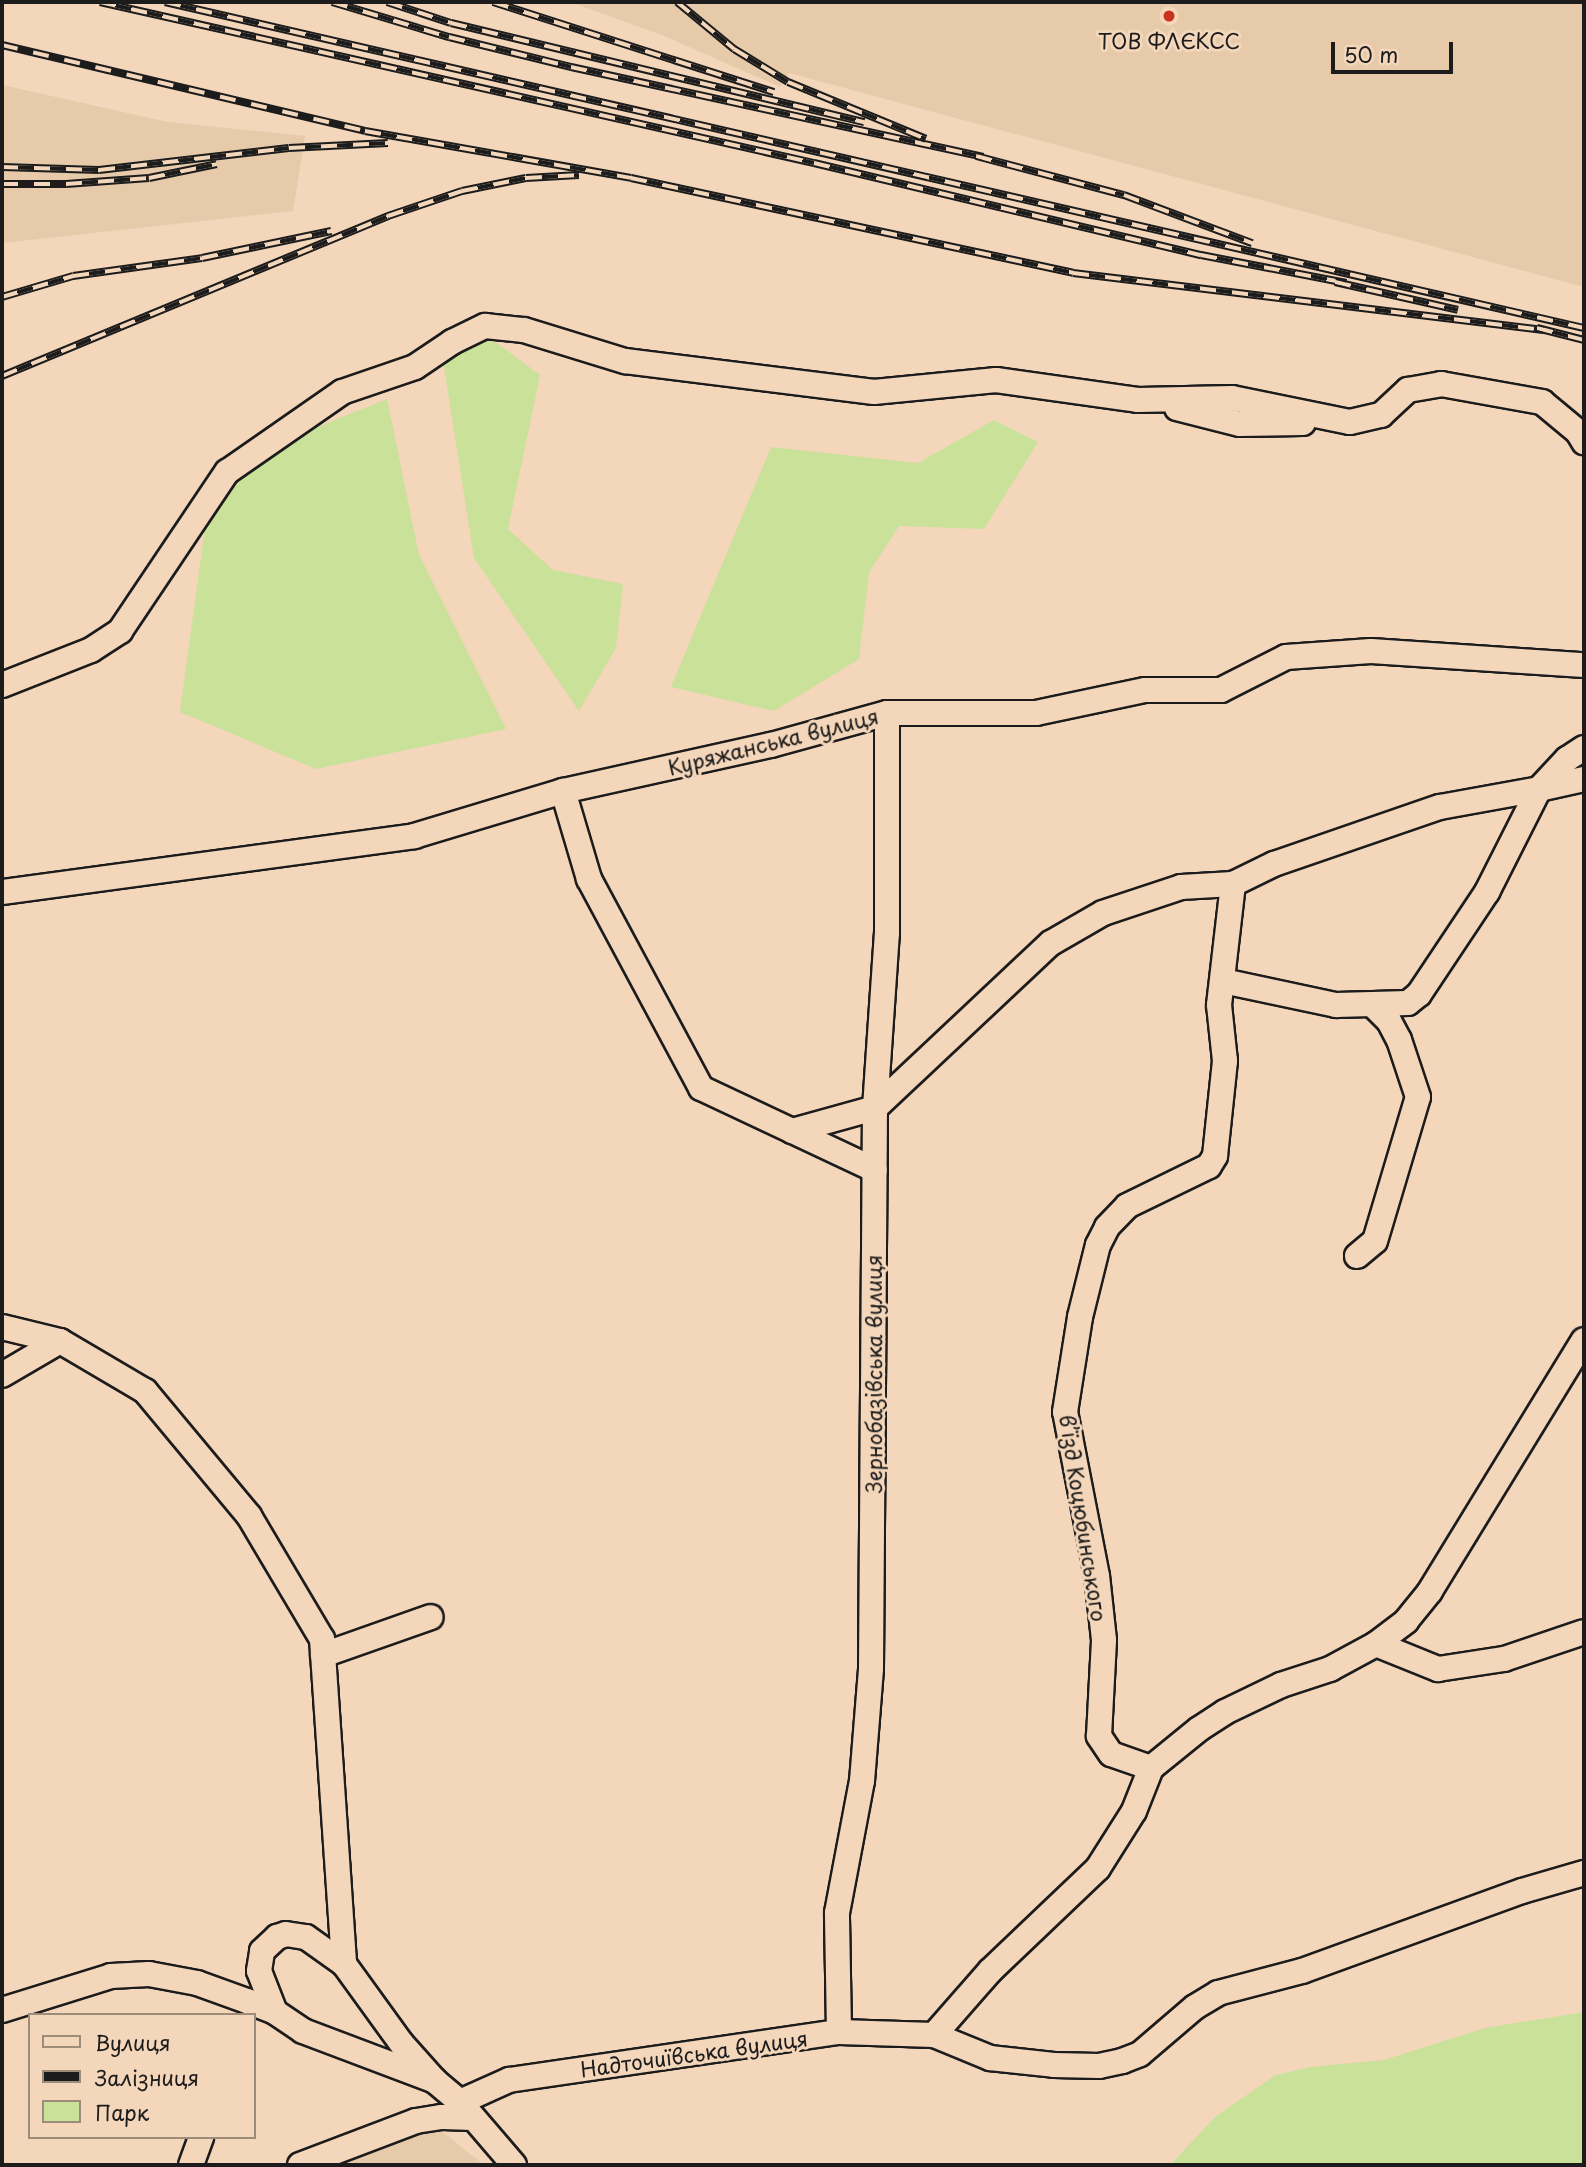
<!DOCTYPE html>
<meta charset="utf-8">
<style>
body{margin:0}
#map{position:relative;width:1586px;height:2167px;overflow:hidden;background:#f4d6ba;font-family:"Playpen Sans",sans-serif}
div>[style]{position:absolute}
.built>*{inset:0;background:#e6caaa}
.green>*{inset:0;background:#c9e198}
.roads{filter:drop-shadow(2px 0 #1c1c1c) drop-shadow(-2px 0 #1c1c1c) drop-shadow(0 2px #1c1c1c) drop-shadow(0 -2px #1c1c1c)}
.minor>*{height:24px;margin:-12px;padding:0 12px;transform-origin:12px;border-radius:12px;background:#f4d6ba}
.rail>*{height:8px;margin-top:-4px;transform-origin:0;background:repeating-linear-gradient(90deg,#f4d6ba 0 16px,#1c1c1c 0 32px);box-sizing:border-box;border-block:2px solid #1c1c1c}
.dots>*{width:19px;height:19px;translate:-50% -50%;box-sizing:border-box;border:4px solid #f4d6ba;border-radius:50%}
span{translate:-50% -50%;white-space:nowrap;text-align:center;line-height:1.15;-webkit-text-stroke:6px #f4d6ba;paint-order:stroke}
.poi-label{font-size:21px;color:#1c1c1c}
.street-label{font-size:21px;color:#1c1c1c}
.frame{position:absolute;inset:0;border:4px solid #1c1c1c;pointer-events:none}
.legend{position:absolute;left:28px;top:2013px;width:228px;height:126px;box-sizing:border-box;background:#f4d6ba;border:2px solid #9e8c7b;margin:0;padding:9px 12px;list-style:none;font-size:21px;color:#1c1c1c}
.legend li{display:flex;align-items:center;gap:14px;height:35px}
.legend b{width:35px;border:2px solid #9e8c7b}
.scale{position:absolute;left:1331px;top:42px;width:122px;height:32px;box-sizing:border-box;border:4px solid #1c1c1c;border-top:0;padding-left:9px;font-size:21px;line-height:24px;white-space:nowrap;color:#1c1c1c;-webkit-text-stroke:5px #f4d6ba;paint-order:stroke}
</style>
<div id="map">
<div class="built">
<i style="clip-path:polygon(570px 2px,1584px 2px,1584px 287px,789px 73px,780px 87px,662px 35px)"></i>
<i style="clip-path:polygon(2px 85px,168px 122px,305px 136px,293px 211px,2px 243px)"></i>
<i style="clip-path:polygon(439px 2129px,484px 2165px,330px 2165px)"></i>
</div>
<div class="green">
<i style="clip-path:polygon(486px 335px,540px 375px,508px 529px,553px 570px,623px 584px,616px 648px,579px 711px,474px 558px,442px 354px)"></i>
<i style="clip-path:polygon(387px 399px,419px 555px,506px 729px,316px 769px,180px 712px,213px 469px)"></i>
<i style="clip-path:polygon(994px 420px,1038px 442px,984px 529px,899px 526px,869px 572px,859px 659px,774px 711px,671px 687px,771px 447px,918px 463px)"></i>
<i style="clip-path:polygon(1584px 2012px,1584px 2165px,1170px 2165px,1216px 2116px,1276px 2075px,1310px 2067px,1384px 2060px,1485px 2028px)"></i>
</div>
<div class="roads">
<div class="minor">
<i style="left:1177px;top:408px;width:65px;rotate:14.3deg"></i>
<i style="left:1240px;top:424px;width:63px;rotate:-0.9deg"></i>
<i style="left:2px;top:685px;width:96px;rotate:-21.5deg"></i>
<i style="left:91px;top:650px;width:35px;rotate:-33deg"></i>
<i style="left:120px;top:631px;width:192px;rotate:-56.1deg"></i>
<i style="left:227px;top:472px;width:140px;rotate:-34.8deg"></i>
<i style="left:342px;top:392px;width:77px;rotate:-18.9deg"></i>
<i style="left:415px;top:367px;width:45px;rotate:-34deg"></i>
<i style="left:452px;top:342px;width:37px;rotate:-26deg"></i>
<i style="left:485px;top:326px;width:39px;rotate:6deg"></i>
<i style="left:524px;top:330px;width:106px;rotate:17.1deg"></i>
<i style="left:625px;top:361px;width:251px;rotate:7.1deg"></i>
<i style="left:874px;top:392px;width:123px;rotate:-5.6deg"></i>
<i style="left:996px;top:380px;width:143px;rotate:8deg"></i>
<i style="left:1138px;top:400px;width:94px;rotate:-1.2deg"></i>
<i style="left:1232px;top:398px;width:120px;rotate:11.5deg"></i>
<i style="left:1350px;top:422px;width:32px;rotate:-13deg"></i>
<i style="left:1381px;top:415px;width:37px;rotate:-43deg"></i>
<i style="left:1408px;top:390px;width:34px;rotate:-10deg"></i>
<i style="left:1441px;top:384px;width:103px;rotate:10.1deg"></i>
<i style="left:1542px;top:402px;width:47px;rotate:39.8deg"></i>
<i style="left:1578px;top:432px;width:12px;rotate:59deg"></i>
<i style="left:563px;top:791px;width:92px;rotate:73.5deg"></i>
<i style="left:589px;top:879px;width:237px;rotate:61.8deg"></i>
<i style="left:701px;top:1088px;width:192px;rotate:25.2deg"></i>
<i style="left:2px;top:892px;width:416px;rotate:-7.7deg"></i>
<i style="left:414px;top:836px;width:156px;rotate:-16.8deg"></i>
<i style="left:563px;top:791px;width:213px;rotate:-12.5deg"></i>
<i style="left:771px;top:745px;width:120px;rotate:-15.4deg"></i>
<i style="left:887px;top:713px;width:149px"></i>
<i style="left:1036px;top:713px;width:111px;rotate:-11.9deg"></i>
<i style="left:1145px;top:690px;width:76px"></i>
<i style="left:1221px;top:690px;width:73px;rotate:-26.9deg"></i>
<i style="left:1286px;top:657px;width:85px;rotate:-4deg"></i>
<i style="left:1371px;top:651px;width:213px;rotate:3.8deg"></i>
<i style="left:1223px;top:981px;width:116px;rotate:12deg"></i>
<i style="left:1336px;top:1005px;width:72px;rotate:-1.6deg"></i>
<i style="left:1408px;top:1003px;width:14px;rotate:-39deg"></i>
<i style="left:1419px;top:994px;width:123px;rotate:-56.3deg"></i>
<i style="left:1487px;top:892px;width:115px;rotate:-63.2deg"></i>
<i style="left:1539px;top:789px;width:46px;rotate:-12.5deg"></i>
<i style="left:792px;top:1131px;width:86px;rotate:-15.5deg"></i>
<i style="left:875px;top:1108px;width:241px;rotate:-43.2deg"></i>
<i style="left:1051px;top:943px;width:60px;rotate:-30deg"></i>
<i style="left:1103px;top:913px;width:82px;rotate:-18.4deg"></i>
<i style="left:1181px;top:887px;width:52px;rotate:-3.3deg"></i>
<i style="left:1233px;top:884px;width:46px;rotate:-26deg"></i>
<i style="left:1274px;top:864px;width:176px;rotate:-19deg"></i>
<i style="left:1440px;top:807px;width:101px;rotate:-10.3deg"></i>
<i style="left:1539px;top:789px;width:41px;rotate:-47deg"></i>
<i style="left:1567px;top:759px;width:20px;rotate:-33deg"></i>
<i style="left:1357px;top:1256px;width:23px;rotate:-40deg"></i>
<i style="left:1375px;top:1241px;width:150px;rotate:-73.4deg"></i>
<i style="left:1418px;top:1097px;width:60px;rotate:-108.4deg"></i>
<i style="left:1399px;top:1040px;width:21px;rotate:-118deg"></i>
<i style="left:1389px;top:1021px;width:21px;rotate:-135deg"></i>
<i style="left:2px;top:1327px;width:60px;rotate:13.6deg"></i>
<i style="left:60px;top:1341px;width:99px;rotate:30.5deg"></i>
<i style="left:145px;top:1391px;width:163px;rotate:50.2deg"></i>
<i style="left:249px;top:1516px;width:143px;rotate:59.3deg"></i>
<i style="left:322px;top:1639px;width:326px;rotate:86.1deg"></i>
<i style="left:2px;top:1375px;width:67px;rotate:-30.4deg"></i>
<i style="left:1376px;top:1644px;width:67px;rotate:22deg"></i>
<i style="left:1438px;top:1669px;width:67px;rotate:-8.6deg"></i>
<i style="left:1504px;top:1659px;width:84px;rotate:-18.6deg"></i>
<i style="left:323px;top:1655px;width:114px;rotate:-19.4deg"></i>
<i style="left:1151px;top:1768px;width:42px;rotate:-160.7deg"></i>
<i style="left:1111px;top:1754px;width:22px;rotate:-124deg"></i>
<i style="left:1099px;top:1736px;width:96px;rotate:-87deg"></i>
<i style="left:1104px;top:1640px;width:64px;rotate:-96.2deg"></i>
<i style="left:1097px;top:1576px;width:167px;rotate:-101deg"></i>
<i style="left:1065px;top:1412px;width:96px;rotate:-81deg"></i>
<i style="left:1080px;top:1317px;width:74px;rotate:-76deg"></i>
<i style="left:1098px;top:1245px;width:20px;rotate:-63deg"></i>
<i style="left:1107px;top:1227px;width:29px;rotate:-46deg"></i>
<i style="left:1127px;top:1206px;width:91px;rotate:-26deg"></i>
<i style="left:1209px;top:1166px;width:12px;rotate:-59deg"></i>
<i style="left:1215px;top:1156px;width:96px;rotate:-84deg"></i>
<i style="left:1225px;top:1061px;width:56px;rotate:-96.1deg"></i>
<i style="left:1219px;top:1005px;width:122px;rotate:-83.4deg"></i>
<i style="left:2px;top:2010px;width:114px;rotate:-17.3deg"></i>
<i style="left:111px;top:1976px;width:38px;rotate:-3deg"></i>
<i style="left:149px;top:1974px;width:49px;rotate:10.6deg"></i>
<i style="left:197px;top:1983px;width:53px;rotate:19.8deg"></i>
<i style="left:247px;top:2001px;width:30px;rotate:21deg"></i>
<i style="left:275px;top:2012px;width:34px;rotate:34deg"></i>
<i style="left:303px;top:2031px;width:141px;rotate:20.7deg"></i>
<i style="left:275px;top:2012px;width:44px;rotate:-111.3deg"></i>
<i style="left:259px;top:1971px;width:20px;rotate:-81deg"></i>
<i style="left:262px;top:1951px;width:21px;rotate:-43deg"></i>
<i style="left:277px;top:1937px;width:9px;rotate:-18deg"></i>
<i style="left:286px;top:1934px;width:20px;rotate:9deg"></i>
<i style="left:306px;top:1937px;width:47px;rotate:35.4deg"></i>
<i style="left:344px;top:1964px;width:99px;rotate:54.1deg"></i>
<i style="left:402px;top:2044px;width:50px;rotate:48.3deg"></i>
<i style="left:435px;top:2081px;width:33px;rotate:40deg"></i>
<i style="left:460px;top:2102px;width:83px;rotate:49.4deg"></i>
<i style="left:839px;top:2032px;width:119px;rotate:-91deg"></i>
<i style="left:837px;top:1913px;width:134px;rotate:-79.3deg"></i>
<i style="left:862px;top:1781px;width:113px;rotate:-85.4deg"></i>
<i style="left:871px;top:1668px;width:560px;rotate:-89.59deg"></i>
<i style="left:875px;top:1108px;width:175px;rotate:-86.1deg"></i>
<i style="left:887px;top:933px;width:220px;rotate:-90deg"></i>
<i style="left:934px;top:2035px;width:85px;rotate:-48.8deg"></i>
<i style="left:990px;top:1971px;width:149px;rotate:-43.6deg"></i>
<i style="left:1098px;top:1868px;width:67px;rotate:-57.7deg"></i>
<i style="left:1134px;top:1811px;width:46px;rotate:-68.4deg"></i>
<i style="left:1151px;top:1768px;width:62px;rotate:-39.1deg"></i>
<i style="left:1199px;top:1729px;width:31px;rotate:-33deg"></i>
<i style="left:1225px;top:1712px;width:62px;rotate:-25.7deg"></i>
<i style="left:1281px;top:1685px;width:52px;rotate:-18.1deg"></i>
<i style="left:1330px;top:1669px;width:52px;rotate:-28.5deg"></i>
<i style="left:1376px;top:1644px;width:38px;rotate:-37deg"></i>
<i style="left:1406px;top:1621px;width:38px;rotate:-51deg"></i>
<i style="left:1430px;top:1591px;width:294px;rotate:-58.5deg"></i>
<i style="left:460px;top:2102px;width:54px;rotate:-24.2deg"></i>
<i style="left:509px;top:2080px;width:333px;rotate:-8.3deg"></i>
<i style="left:839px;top:2032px;width:95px;rotate:1.8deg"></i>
<i style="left:934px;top:2035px;width:61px;rotate:22.3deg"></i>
<i style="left:990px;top:2058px;width:64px;rotate:6.2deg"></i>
<i style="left:1054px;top:2065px;width:45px;rotate:1.3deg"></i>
<i style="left:1099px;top:2066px;width:24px;rotate:-12deg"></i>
<i style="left:1122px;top:2061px;width:19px;rotate:-21deg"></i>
<i style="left:1140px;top:2054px;width:72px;rotate:-40.5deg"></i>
<i style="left:1195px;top:2007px;width:27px;rotate:-31deg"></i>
<i style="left:1218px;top:1993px;width:87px;rotate:-14.7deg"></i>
<i style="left:1302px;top:1971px;width:234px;rotate:-20deg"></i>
<i style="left:1522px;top:1891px;width:65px;rotate:-16.2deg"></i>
<i style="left:191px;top:2165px;width:30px;rotate:-70deg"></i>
<i style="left:300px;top:2165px;width:124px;rotate:-20.8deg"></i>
<i style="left:416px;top:2121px;width:26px;rotate:-9deg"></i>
<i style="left:442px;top:2117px;width:31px;rotate:2deg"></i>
</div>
</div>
<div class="rail">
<i style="left:100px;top:2px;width:732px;rotate:12.71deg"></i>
<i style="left:814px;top:163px;width:398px;rotate:13.4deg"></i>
<i style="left:1201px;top:255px;width:148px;rotate:10.9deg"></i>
<i style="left:165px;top:2px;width:1456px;rotate:12.94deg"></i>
<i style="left:332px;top:2px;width:122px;rotate:16.7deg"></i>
<i style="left:449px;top:37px;width:126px;rotate:13.8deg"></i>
<i style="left:571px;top:67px;width:422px;rotate:12.3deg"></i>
<i style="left:387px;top:2px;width:67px;rotate:18.2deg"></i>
<i style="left:451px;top:23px;width:425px;rotate:13.5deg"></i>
<i style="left:493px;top:2px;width:295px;rotate:17.8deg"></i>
<i style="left:677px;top:2px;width:74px;rotate:39.5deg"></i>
<i style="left:734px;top:49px;width:63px;rotate:31.4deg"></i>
<i style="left:788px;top:82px;width:149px;rotate:22.4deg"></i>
<i style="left:2px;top:45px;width:373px;rotate:13.3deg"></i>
<i style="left:365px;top:131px;width:270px;rotate:10deg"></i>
<i style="left:631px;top:178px;width:452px;rotate:12.1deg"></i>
<i style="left:1073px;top:273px;width:474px;rotate:6.9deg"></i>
<i style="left:976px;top:156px;width:153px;rotate:14.8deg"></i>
<i style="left:1124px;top:195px;width:137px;rotate:20.6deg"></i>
<i style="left:2px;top:167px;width:97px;rotate:1.8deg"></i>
<i style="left:99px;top:170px;width:191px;rotate:-6.6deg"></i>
<i style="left:289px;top:148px;width:99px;rotate:-2.9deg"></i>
<i style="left:2px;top:184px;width:64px"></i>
<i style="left:66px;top:184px;width:83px;rotate:-4.1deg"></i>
<i style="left:149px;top:178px;width:69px;rotate:-11.6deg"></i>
<i style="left:1335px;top:282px;width:126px;rotate:12.8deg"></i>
<i style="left:2px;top:297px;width:74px;rotate:-16.5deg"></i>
<i style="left:73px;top:276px;width:130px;rotate:-7.9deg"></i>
<i style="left:202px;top:258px;width:132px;rotate:-11.8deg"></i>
<i style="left:1537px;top:328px;width:49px;rotate:14.3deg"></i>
<i style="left:2px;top:376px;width:418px;rotate:-22.5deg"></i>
<i style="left:388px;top:216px;width:78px;rotate:-18.7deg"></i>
<i style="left:462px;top:191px;width:65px;rotate:-11.5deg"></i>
<i style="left:526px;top:178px;width:53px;rotate:-3.2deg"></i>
</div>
<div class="dots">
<i style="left:1169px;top:16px;background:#c8321e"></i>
</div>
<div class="poi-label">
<span style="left:1169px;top:40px">ТОВ ФЛЄКСС</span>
</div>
<div class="street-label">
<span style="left:773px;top:741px;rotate:-14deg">Куряжанська вулиця</span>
<span style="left:873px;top:1374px;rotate:-90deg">Зернобазівська вулиця</span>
<span style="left:1084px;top:1518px;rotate:81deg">в’їзд Коцюбинського</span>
<span style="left:694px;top:2053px;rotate:-8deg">Надточиївська вулиця</span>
</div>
<div class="frame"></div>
<ul class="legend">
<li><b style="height:9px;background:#f4d6ba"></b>Вулиця</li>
<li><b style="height:9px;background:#1c1c1c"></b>Залізниця</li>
<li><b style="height:19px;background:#c9e198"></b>Парк</li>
</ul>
<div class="scale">50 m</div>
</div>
